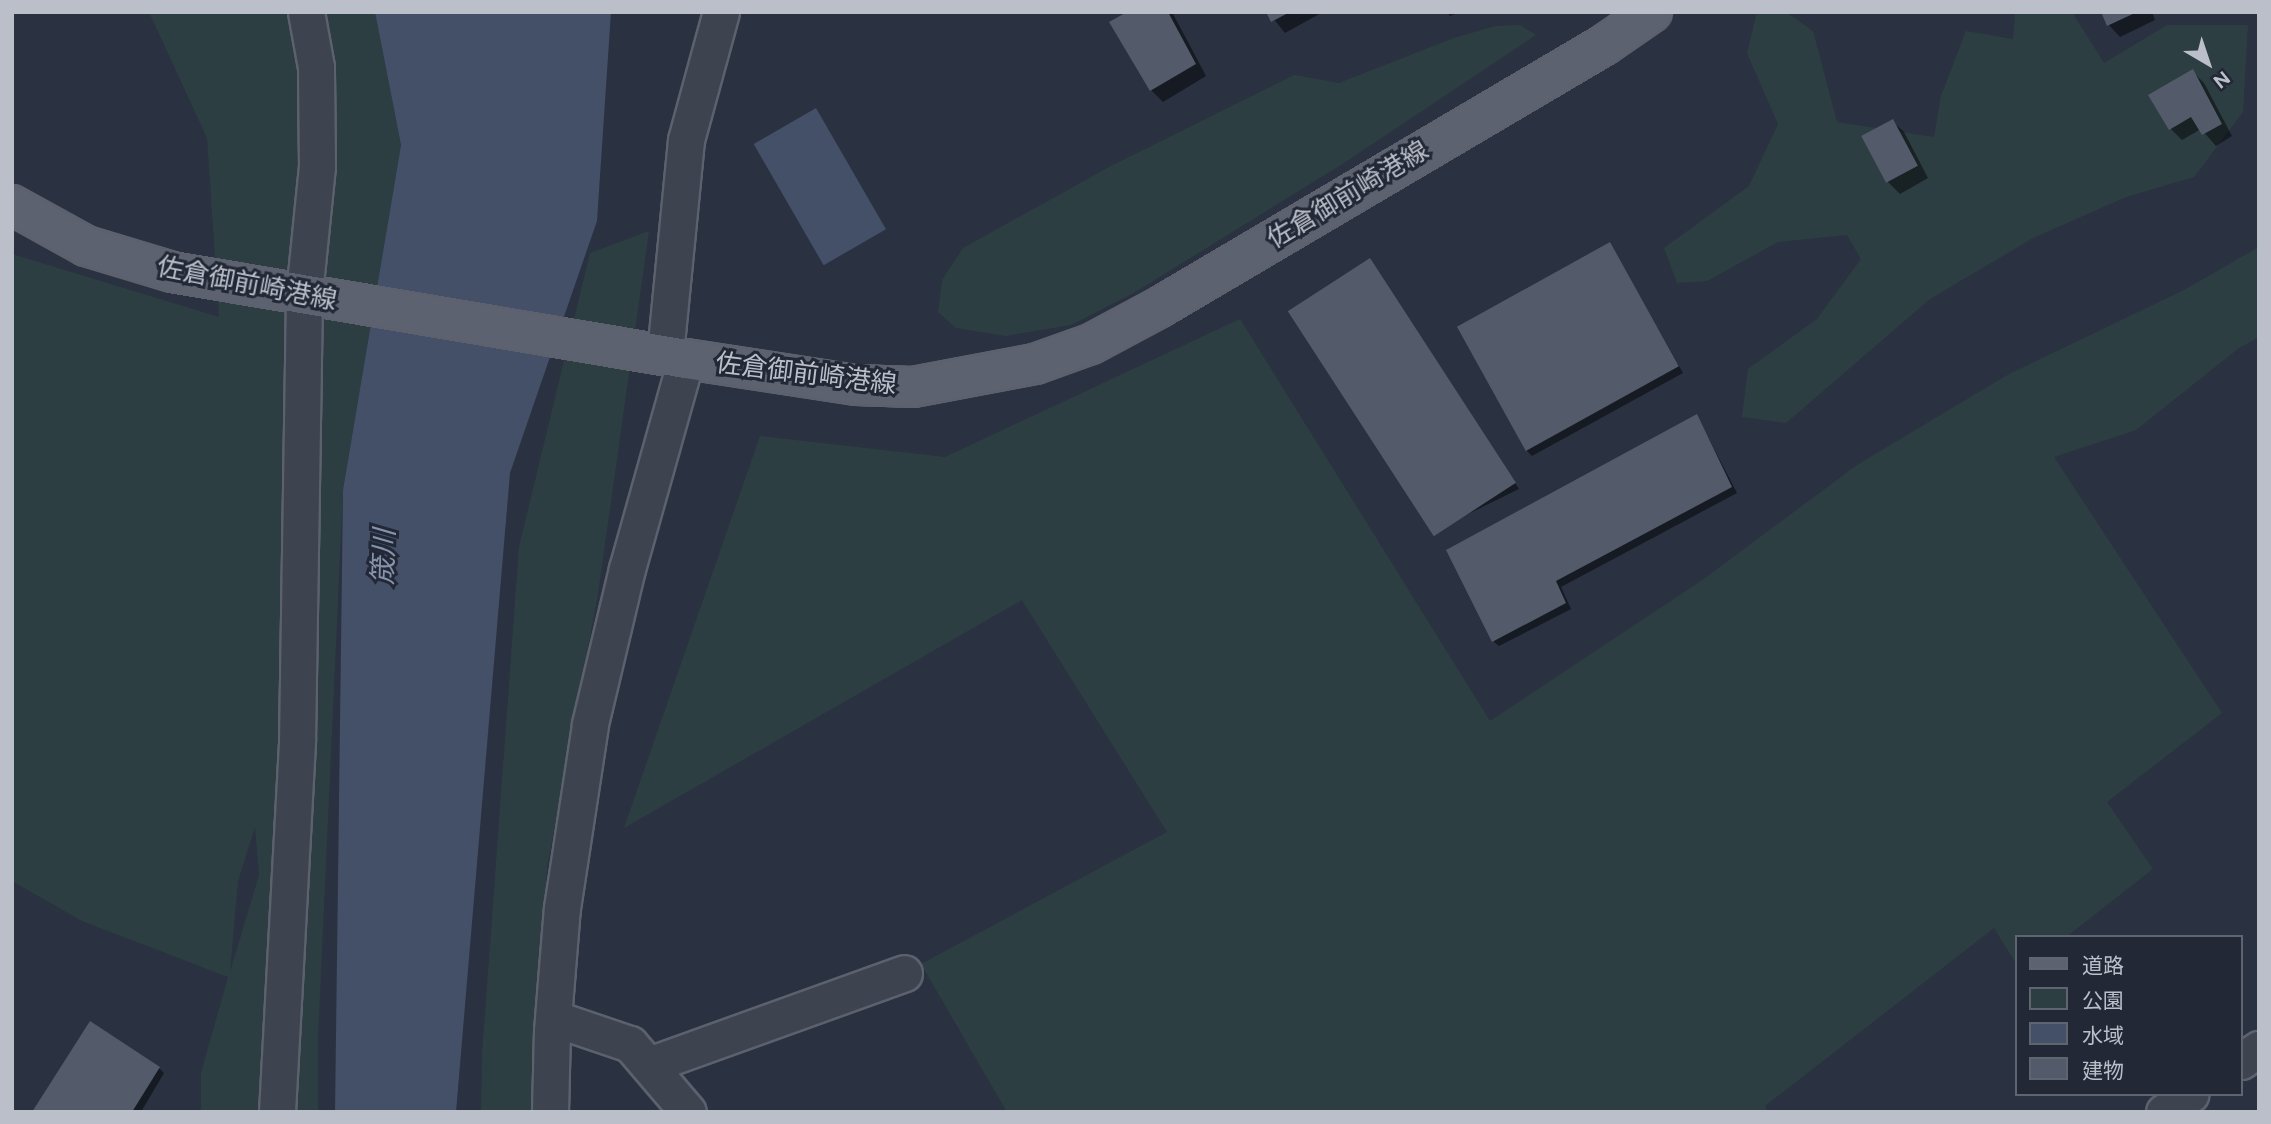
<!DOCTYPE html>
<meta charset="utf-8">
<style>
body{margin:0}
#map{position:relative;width:2271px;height:1124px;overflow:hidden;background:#2a3140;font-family:Figtree,"Noto Sans JP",sans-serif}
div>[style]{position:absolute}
.green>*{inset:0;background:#2d3e42}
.water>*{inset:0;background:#444f68;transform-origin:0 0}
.shadow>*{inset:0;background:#0007}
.building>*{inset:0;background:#535a6a;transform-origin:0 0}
.roads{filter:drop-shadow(2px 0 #5c616d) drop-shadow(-2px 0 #5c616d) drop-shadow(0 2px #5c616d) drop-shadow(0 -2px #5c616d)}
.minor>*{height:35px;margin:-17.5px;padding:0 17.5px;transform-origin:17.5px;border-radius:17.5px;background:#3e4350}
.major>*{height:38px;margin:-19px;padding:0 19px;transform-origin:19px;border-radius:19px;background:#5c626f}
span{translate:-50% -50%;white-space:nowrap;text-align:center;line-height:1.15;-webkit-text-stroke:6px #222835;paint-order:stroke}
.street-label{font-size:26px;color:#bbbfca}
.water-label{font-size:28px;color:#8693ad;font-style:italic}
.frame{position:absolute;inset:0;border:14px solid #bbbfca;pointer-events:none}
.legend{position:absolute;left:2015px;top:935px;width:228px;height:161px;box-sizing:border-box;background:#222835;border:2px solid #5f6471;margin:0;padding:9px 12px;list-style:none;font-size:21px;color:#bbbfca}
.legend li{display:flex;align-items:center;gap:14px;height:35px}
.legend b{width:35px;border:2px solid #5f6471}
.north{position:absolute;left:2173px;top:28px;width:70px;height:70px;-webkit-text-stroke:5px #222835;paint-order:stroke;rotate:141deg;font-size:19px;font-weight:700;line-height:28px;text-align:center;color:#bbbfca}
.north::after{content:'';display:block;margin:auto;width:24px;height:32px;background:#bbbfca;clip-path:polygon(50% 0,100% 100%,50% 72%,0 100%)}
</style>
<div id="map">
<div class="green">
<i style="clip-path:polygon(evenodd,149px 12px,375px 12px,401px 145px,343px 490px,318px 1038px,318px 1112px,201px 1112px,201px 1073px,228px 977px,82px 921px,12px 881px,12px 254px,219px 317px,207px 138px,149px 12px,255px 827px,259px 875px,230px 972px,238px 881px,255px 827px)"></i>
<i style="clip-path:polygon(1757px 12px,1786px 12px,1813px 31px,1837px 122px,1934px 137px,1941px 96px,1966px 31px,2013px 39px,2015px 12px,2072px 12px,2104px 63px,2167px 25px,2248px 25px,2243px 112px,2194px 177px,2126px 197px,2033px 238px,1930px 299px,1786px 423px,1742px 417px,1748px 369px,1817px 319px,1861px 259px,1847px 235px,1778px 242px,1707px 281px,1677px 283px,1664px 248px,1749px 186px,1778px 124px,1747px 53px)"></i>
<i style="clip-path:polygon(1520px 25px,1536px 35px,1344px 163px,1132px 294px,1071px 325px,1006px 336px,956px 328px,938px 312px,942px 280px,963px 248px,1111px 166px,1294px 75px,1339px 83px,1454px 38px,1496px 26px)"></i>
<i style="clip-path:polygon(649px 231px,598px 594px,547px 868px,532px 1112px,481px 1112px,482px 1055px,519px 547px,590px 253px)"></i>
<i style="clip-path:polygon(2259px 247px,2259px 337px,2239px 348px,2136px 430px,2054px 457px,2222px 713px,2107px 802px,2153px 869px,2066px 937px,2017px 937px,2017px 965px,1994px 928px,1765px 1106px,1767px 1112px,1007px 1112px,921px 964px,1167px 832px,1022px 600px,624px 828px,760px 436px,945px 457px,1240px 319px,1490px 721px,1701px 581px,1857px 465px,2009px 374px,2184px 290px)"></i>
</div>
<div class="water">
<i style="clip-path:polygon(375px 12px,611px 12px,597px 221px,510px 473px,456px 1112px,335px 1112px,343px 490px,401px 145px)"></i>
<i style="left:816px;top:108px;width:140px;height:72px;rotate:60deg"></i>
</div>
<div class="shadow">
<i style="clip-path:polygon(1130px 12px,1172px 12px,1206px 76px,1163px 102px,1151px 90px)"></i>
<i style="clip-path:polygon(1268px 12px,1323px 12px,1285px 33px)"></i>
<i style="clip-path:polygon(1447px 12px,1460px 12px,1450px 16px)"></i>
<i style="clip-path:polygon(2103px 12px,2152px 12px,2155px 20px,2120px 37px,2109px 25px)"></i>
<i style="clip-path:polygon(2192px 71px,2204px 83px,2232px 136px,2216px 146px,2201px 129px,2182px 140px,2171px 129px)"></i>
<i style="clip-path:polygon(1892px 121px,1904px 132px,1928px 178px,1900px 194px,1888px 182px)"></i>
<i style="clip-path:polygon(1610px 244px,1683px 373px,1532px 456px,1527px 451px)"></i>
<i style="clip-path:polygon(1370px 260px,1519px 489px,1433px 531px,1427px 525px)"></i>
<i style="clip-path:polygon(1697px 416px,1737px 493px,1561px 587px,1571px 609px,1499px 646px,1493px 641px)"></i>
<i style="clip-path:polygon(159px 1068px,164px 1073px,141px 1112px,34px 1112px)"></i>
</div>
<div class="building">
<i style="clip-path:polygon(1127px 12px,1168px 12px,1196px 64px,1150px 91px,1109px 22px)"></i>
<i style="clip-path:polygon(1266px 12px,1290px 12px,1271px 22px)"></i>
<i style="clip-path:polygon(2101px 12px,2137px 12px,2107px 26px)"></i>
<i style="clip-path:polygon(2193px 69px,2222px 124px,2202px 135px,2191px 117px,2169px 130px,2148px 95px)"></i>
<i style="left:1893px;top:119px;width:53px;height:36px;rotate:62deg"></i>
<i style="left:1610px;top:242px;width:142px;height:175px;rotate:61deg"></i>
<i style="left:1370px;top:258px;width:268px;height:98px;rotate:57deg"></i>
<i style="clip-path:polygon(1697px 414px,1732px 487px,1556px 581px,1566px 603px,1492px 642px,1446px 550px)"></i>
<i style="clip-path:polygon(90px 1021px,160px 1067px,132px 1112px,32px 1112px)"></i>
</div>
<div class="roads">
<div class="minor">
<i style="left:665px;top:354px;width:215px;rotate:-84.4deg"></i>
<i style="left:686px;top:140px;width:133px;rotate:-74.7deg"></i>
<i style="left:553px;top:1018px;width:81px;rotate:18.7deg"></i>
<i style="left:630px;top:1044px;width:89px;rotate:49.5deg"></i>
<i style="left:2241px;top:1061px;width:22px;rotate:-34deg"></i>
<i style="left:649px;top:1065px;width:271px;rotate:-19.8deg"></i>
<i style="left:277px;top:1112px;width:371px;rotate:-86.9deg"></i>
<i style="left:297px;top:742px;width:448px;rotate:-89.1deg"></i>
<i style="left:304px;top:294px;width:128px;rotate:-84.2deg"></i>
<i style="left:317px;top:167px;width:100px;rotate:-90.6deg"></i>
<i style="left:316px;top:67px;width:56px;rotate:-100.3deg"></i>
<i style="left:550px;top:1112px;width:81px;rotate:-88.6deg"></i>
<i style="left:552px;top:1031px;width:123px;rotate:-85.4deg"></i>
<i style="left:562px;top:908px;width:186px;rotate:-81.3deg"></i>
<i style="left:590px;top:724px;width:159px;rotate:-76.6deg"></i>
<i style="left:627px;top:569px;width:218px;rotate:-74.3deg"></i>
<i style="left:2164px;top:1112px;width:32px;rotate:-34deg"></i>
</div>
<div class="major">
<i style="left:12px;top:205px;width:85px;rotate:29deg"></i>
<i style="left:86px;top:246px;width:90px;rotate:16.8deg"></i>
<i style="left:172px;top:272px;width:521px;rotate:9.61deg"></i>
<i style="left:686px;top:359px;width:172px;rotate:8.7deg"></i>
<i style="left:856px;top:385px;width:57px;rotate:2deg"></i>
<i style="left:913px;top:387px;width:124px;rotate:-10.7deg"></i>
<i style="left:1035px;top:364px;width:59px;rotate:-19.7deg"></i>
<i style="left:1091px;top:344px;width:78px;rotate:-28.2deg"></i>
<i style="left:1160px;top:307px;width:516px;rotate:-30.54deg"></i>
<i style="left:1604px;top:45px;width:58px;rotate:-34.5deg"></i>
</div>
</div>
<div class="street-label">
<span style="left:1348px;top:195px;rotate:-31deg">佐倉御前崎港線</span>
<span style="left:247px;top:284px;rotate:11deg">佐倉御前崎港線</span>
<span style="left:806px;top:374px;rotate:7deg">佐倉御前崎港線</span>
</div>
<div class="water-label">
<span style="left:383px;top:557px;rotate:-88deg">筬川</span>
</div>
<div class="frame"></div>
<ul class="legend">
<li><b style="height:9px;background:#5c626f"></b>道路</li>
<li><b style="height:19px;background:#2d3e42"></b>公園</li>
<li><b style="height:19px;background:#444f68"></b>水域</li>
<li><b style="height:19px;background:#535a6a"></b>建物</li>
</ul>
<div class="north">N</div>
</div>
